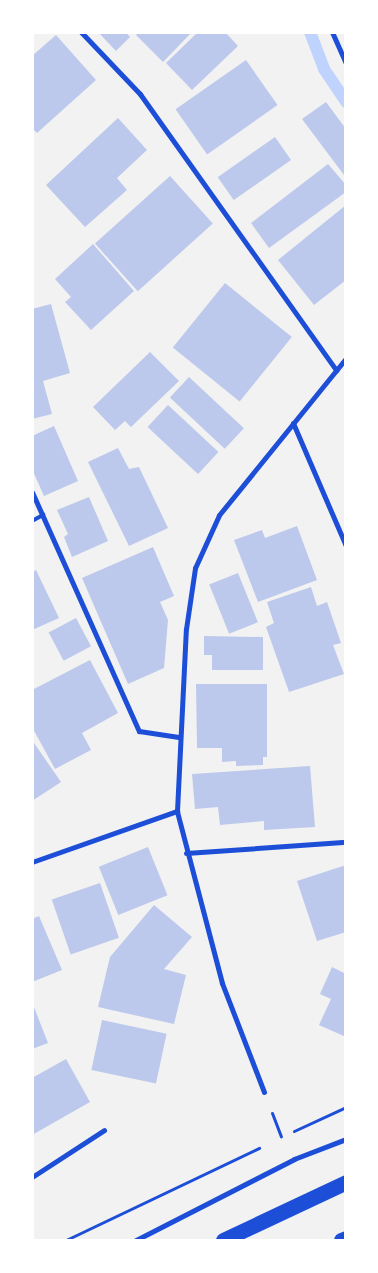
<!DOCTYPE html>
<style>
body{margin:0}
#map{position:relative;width:378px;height:1273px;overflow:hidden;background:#f2f2f2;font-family:Mulish,sans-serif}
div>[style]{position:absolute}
.stream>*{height:12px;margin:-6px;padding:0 6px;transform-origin:6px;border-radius:6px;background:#bfd3fe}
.building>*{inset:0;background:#bdc9ec;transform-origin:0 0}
.path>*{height:3px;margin:-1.5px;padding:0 1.5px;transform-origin:1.5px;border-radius:1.5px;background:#1d4ed8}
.service>*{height:4px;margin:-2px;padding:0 2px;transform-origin:2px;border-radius:2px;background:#1d4ed8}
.minor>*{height:5px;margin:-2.5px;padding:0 2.5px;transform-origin:2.5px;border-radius:2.5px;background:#1d4ed8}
.motorway>*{height:15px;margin:-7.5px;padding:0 7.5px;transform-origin:7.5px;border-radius:7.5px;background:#1d4ed8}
span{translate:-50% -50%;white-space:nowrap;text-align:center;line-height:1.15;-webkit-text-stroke:4px #fff;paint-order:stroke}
.frame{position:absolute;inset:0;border:34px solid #fff;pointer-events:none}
</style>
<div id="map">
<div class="stream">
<i style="left:310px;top:32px;width:40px;rotate:69deg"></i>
<i style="left:324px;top:69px;width:40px;rotate:56deg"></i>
</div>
<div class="building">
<i style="clip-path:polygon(98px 32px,126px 32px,130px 37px,116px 51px)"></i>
<i style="clip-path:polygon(139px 32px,192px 32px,163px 62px,136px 35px)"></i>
<i style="clip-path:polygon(198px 32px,225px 32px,238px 46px,192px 90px,166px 63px)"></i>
<i style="clip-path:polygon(56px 35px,96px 80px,37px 133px,32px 128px,32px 56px)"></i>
<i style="left:246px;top:60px;width:55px;height:86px;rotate:55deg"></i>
<i style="clip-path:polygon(326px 102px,346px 129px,344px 175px,302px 119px)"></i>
<i style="clip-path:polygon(118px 118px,147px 150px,117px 178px,127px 190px,85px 227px,46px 185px)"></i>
<i style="left:275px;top:137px;width:28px;height:70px;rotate:55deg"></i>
<i style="clip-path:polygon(328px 164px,346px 185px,346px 192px,269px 248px,251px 223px)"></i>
<i style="left:170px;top:176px;width:64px;height:101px;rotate:48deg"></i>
<i style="clip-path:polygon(346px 205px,346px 280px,314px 305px,278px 260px)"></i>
<i style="clip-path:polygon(93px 244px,134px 291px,91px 330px,65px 302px,71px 297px,55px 279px)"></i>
<i style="left:225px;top:283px;width:86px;height:83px;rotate:39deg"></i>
<i style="clip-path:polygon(51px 304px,70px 373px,43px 381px,52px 414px,32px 419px,32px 309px)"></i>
<i style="clip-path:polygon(150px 352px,179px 381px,131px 427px,125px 421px,115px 430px,93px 407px)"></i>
<i style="left:189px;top:377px;width:75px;height:28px;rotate:43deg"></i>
<i style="left:168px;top:405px;width:69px;height:30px;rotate:43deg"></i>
<i style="clip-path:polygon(54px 426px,78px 481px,44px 496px,32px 469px,32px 436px)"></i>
<i style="clip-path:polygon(118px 448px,129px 469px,139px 467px,168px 528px,129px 546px,88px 462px)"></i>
<i style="clip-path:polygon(89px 497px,108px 541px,72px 557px,64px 537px,68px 534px,57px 510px)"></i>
<i style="clip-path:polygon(297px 526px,317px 580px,258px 602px,234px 540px,262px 530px,265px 538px)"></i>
<i style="clip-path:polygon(153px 547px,174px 596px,160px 602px,168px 620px,164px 668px,128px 684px,82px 578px)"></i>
<i style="clip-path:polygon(36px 570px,59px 618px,32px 630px,32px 572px)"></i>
<i style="left:238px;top:573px;width:53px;height:31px;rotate:68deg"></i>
<i style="clip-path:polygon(311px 587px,317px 606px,327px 602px,341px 643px,333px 645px,344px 674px,289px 692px,266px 627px,274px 623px,267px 602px)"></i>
<i style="left:76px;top:618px;width:32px;height:31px;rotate:62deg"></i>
<i style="clip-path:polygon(204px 636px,263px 637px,263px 670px,212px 670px,212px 655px,204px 655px)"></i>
<i style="clip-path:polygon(90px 660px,118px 713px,82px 733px,91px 750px,55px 769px,32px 727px,32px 690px)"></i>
<i style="clip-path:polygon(196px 684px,267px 684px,267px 757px,263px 757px,263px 765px,236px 766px,236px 761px,222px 762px,222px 748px,197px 748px)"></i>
<i style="clip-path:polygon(32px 740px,61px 782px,32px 801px)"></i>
<i style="clip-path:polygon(310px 766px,315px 827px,264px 830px,264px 821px,220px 825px,218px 807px,195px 809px,192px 774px)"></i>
<i style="left:148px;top:847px;width:52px;height:53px;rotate:68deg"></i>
<i style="clip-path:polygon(346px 865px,346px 932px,317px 941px,297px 881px)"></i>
<i style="left:100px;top:883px;width:58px;height:51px;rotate:71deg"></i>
<i style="clip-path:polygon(154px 905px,192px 937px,164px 969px,186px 975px,174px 1024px,98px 1007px,110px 957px)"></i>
<i style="clip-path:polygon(39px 916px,62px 970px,32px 982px,32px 919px)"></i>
<i style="clip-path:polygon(332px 967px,346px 974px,346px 1037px,319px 1025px,331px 999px,320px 994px)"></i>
<i style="clip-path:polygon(32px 1002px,48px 1043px,32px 1049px)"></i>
<i style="left:102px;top:1020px;width:66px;height:51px;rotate:12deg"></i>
<i style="clip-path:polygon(66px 1059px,90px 1102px,32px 1135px,32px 1078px)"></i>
</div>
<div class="path">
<i style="left:272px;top:1113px;width:25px;rotate:69deg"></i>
<i style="left:294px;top:1131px;width:57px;rotate:-24.8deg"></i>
<i style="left:66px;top:1240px;width:214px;rotate:-25.5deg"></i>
</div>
<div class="service">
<i style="left:32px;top:521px;width:13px;rotate:-29deg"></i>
</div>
<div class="minor">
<i style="left:81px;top:32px;width:86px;rotate:46.4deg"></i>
<i style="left:140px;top:94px;width:339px;rotate:54.6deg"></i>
<i style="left:332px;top:32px;width:35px;rotate:66deg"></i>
<i style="left:293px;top:423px;width:134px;rotate:66.7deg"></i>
<i style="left:32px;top:492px;width:262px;rotate:65.9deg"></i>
<i style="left:139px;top:731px;width:40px;rotate:8.5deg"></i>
<i style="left:186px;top:853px;width:157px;rotate:-4deg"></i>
<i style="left:32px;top:862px;width:154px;rotate:-19.4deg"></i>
<i style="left:264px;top:1092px;width:117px;rotate:-111.1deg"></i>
<i style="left:222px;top:983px;width:178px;rotate:-104.7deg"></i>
<i style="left:177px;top:811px;width:182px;rotate:-87.2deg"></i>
<i style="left:186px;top:629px;width:62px;rotate:-81.6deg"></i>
<i style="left:195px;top:568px;width:58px;rotate:-65.6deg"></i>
<i style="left:219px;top:515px;width:202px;rotate:-51deg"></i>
<i style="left:32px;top:1177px;width:86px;rotate:-33.1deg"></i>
<i style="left:136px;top:1240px;width:178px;rotate:-27.1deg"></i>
<i style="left:294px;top:1159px;width:56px;rotate:-21deg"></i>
</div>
<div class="motorway">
<i style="left:223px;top:1240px;width:136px;rotate:-25.2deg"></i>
<i style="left:341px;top:1240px;width:5px;rotate:-22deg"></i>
</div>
<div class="frame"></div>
</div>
